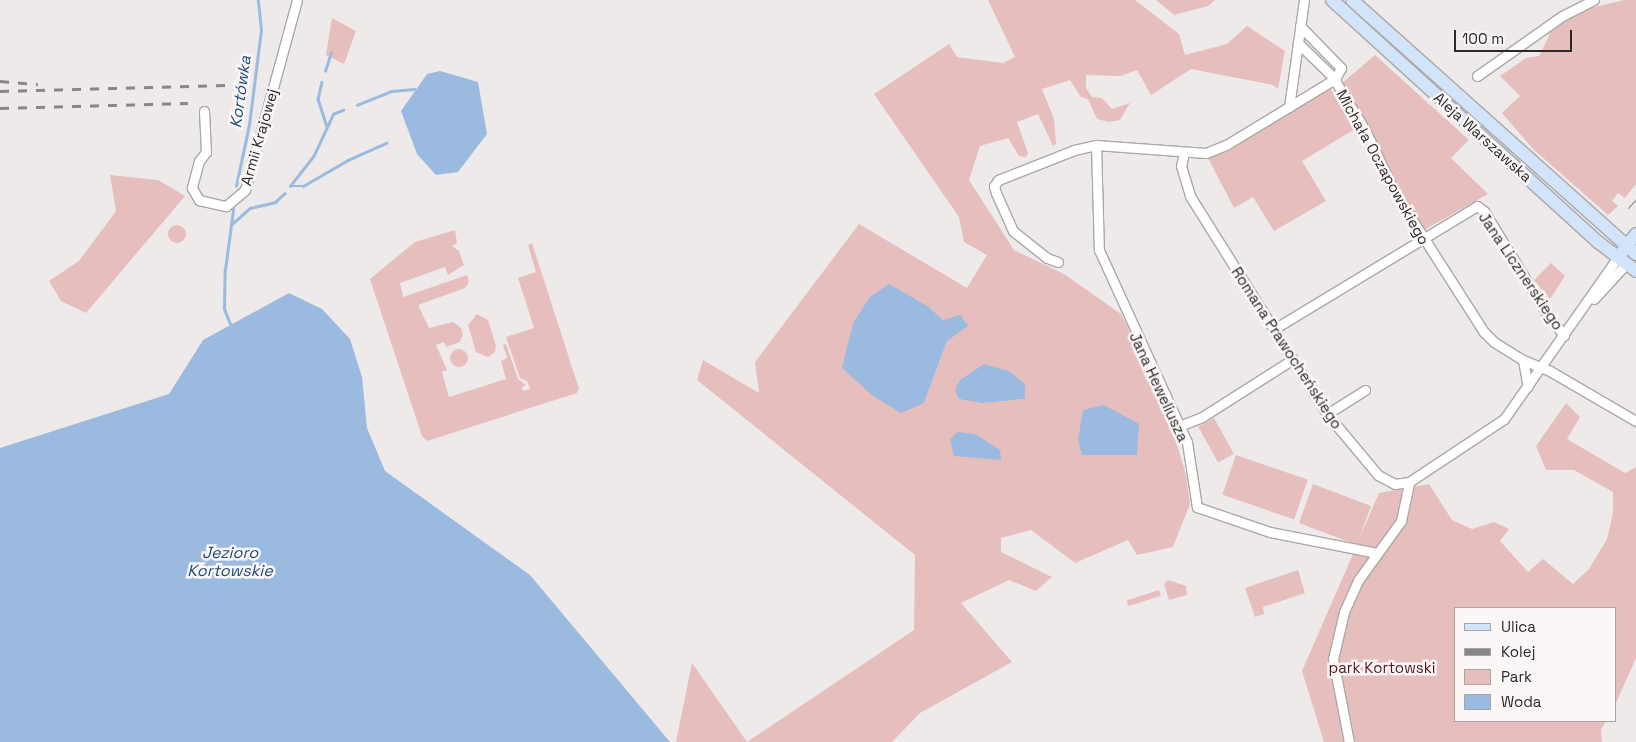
<!DOCTYPE html>
<meta charset="utf-8">
<style>
body{margin:0}
#map{position:relative;width:1636px;height:742px;overflow:hidden;background:#eeeaea;font-family:"Space Grotesk",sans-serif}
div>[style]{position:absolute}
.green>*{inset:0;background:#e6bebe;transform-origin:0 0}
.round{border-radius:50%}
.water>*{inset:0;background:#9bbae0}
.stream>*{height:2.5px;margin:-1.25px;padding:0 1.25px;transform-origin:1.25px;border-radius:1.25px;background:#9bbae0}
.roads{filter:drop-shadow(1px 0 #aba8a7) drop-shadow(-1px 0 #aba8a7) drop-shadow(0 1px #aba8a7) drop-shadow(0 -1px #aba8a7)}
.street>*{height:9px;margin:-4.5px;padding:0 4.5px;transform-origin:4.5px;border-radius:4.5px;background:#fff}
.secondary>*{height:12px;margin:-6px;padding:0 6px;transform-origin:6px;border-radius:6px;background:#d1e4fa}
.tram>*{height:1px;margin:-0.5px;padding:0 0.5px;transform-origin:0.5px;border-radius:0.5px;background:#898686}
.rail>*{height:2.5px;margin-top:-1.25px;transform-origin:0;background:repeating-linear-gradient(90deg,#898686 0 9px,transparent 0 18px)}
span{translate:-50% -50%;white-space:nowrap;text-align:center;line-height:1.15;-webkit-text-stroke:5px #fbf7f7;paint-order:stroke}
.street-label{font-size:15px;color:#2a2828}
.park-label{font-size:15px;color:#56151d}
.water-label{font-size:16px;color:#1e4979;font-style:italic}
.legend{position:absolute;left:1454px;top:607px;width:162px;height:115px;box-sizing:border-box;background:#fbf7f7;border:1px solid #a7a4a4;margin:0;padding:6px 9px;list-style:none;font-size:15px;color:#2a2828}
.legend li{display:flex;align-items:center;gap:10px;height:25px}
.legend b{width:25px;border:1px solid #a7a4a4}
.scale{position:absolute;left:1454px;top:30px;width:118px;height:22px;box-sizing:border-box;border:2px solid #2a2828;border-top:0;padding-left:6px;font-size:15px;line-height:18px;white-space:nowrap;color:#2a2828;-webkit-text-stroke:4px #fbf7f7;paint-order:stroke}
</style>
<div id="map">
<div class="green">
<i style="clip-path:polygon(evenodd,988px 0,1135px 0,1179px 34px,1185px 55px,1227px 44px,1247px 26px,1285px 51px,1278px 89px,1273px 85px,1191px 69px,1151px 95px,1137px 70px,1121px 76px,1086px 75px,1086px 88px,1092px 97px,1102px 98px,1112px 109px,1130px 103px,1120px 120px,1109px 122px,1097px 119px,1088px 99px,1081px 97px,1070px 80px,1042px 89px,1054px 119px,1056px 144px,1053px 146px,1038px 114px,1017px 122px,1028px 153px,1026px 157px,1019px 156px,1008px 138px,980px 146px,969px 180px,1014px 250px,1064px 274px,1121px 314px,1162px 394px,1186px 475px,1190px 504px,1173px 547px,1137px 555px,1128px 540px,1075px 563px,1031px 530px,1001px 538px,1001px 552px,1052px 577px,1036px 591px,1009px 580px,961px 603px,1012px 662px,920px 713px,892px 742px,747px 742px,914px 630px,915px 555px,697px 380px,703px 360px,759px 393px,755px 362px,859px 224px,967px 288px,987px 255px,964px 242px,959px 217px,874px 94px,949px 44px,957px 57px,1003px 63px,1015px 57px,988px 0,929px 307px,943px 320px,947px 341px,924px 403px,848px 344px,853px 323px,929px 307px,988px 0,1009px 371px,1025px 384px,1025px 399px,983px 403px,1009px 371px)"></i>
<i style="clip-path:polygon(1156px 0,1215px 0,1208px 6px,1174px 15px)"></i>
<i style="clip-path:polygon(1624px 0,1636px 0,1636px 184px,1625px 198px,1618px 193px,1612px 201px,1618px 206px,1608px 215px,1533px 149px,1502px 113px,1520px 96px,1500px 76px,1526px 58px,1539px 56px,1549px 36px,1548px 28px,1591px 8px)"></i>
<i style="clip-path:polygon(332px 18px,356px 31px,344px 64px,326px 55px)"></i>
<i style="clip-path:polygon(1375px 55px,1469px 140px,1451px 158px,1488px 194px,1424px 230px,1340px 85px)"></i>
<i style="clip-path:polygon(1330px 88px,1355px 129px,1302px 161px,1326px 201px,1274px 231px,1253px 197px,1234px 208px,1208px 158px)"></i>
<i style="clip-path:polygon(110px 175px,158px 180px,185px 196px,86px 313px,61px 301px,49px 281px,79px 261px,116px 211px)"></i>
<i class="round" style="left:168px;top:225px;width:18px;height:18px"></i>
<i style="clip-path:polygon(455px 230px,457px 243px,452px 246px,459px 251px,464px 265px,448px 275px,445px 267px,400px 283px,403px 297px,467px 275px,469px 282px,465px 288px,418px 305px,429px 328px,453px 322px,461px 328px,463px 334px,460px 342px,446px 347px,444px 342px,436px 345px,447px 370px,442px 372px,449px 397px,506px 379px,501px 361px,507px 358px,503px 345px,506px 344px,518px 379px,526px 385px,522px 387px,523px 391px,530px 389px,527px 381px,520px 378px,506px 337px,534px 328px,518px 278px,536px 272px,528px 245px,532px 243px,579px 389px,577px 393px,427px 441px,422px 436px,370px 279px,415px 242px)"></i>
<i style="clip-path:polygon(1551px 263px,1565px 276px,1550px 299px,1534px 280px)"></i>
<i style="clip-path:polygon(477px 314px,488px 320px,496px 346px,495px 352px,488px 357px,476px 352px,468px 325px)"></i>
<i class="round" style="left:450px;top:349px;width:18px;height:18px"></i>
<i style="clip-path:polygon(1566px 403px,1580px 417px,1567px 439px,1625px 473px,1636px 467px,1636px 658px,1615px 705px,1615px 608px,1455px 608px,1455px 721px,1606px 721px,1601px 730px,1602px 742px,1324px 742px,1302px 671px,1357px 545px,1299px 523px,1313px 484px,1371px 506px,1359px 539px,1379px 493px,1429px 484px,1452px 520px,1472px 529px,1494px 522px,1509px 529px,1500px 541px,1528px 572px,1543px 559px,1573px 584px,1589px 569px,1607px 539px,1613px 513px,1613px 492px,1574px 470px,1546px 470px,1536px 446px)"></i>
<i style="left:1214px;top:418px;width:41px;height:18px;rotate:61deg"></i>
<i style="left:1236px;top:455px;width:76px;height:42px;rotate:19deg"></i>
<i style="clip-path:polygon(1298px 570px,1305px 593px,1263px 607px,1264px 614px,1255px 617px,1245px 588px)"></i>
<i style="clip-path:polygon(1168px 580px,1186px 586px,1187px 595px,1169px 600px,1164px 584px)"></i>
<i style="left:1159px;top:590px;width:6px;height:34px;rotate:72deg"></i>
<i style="clip-path:polygon(692px 663px,747px 742px,676px 742px)"></i>
</div>
<div class="water">
<i style="clip-path:polygon(440px 71px,478px 82px,487px 134px,458px 172px,436px 175px,417px 154px,401px 111px,427px 74px)"></i>
<i style="clip-path:polygon(889px 284px,929px 307px,943px 320px,960px 315px,968px 326px,947px 341px,924px 403px,901px 413px,873px 396px,842px 368px,853px 323px,870px 297px)"></i>
<i style="clip-path:polygon(289px 293px,322px 309px,350px 339px,362px 377px,367px 428px,385px 471px,530px 575px,670px 742px,0 742px,0 448px,169px 394px,203px 340px)"></i>
<i style="clip-path:polygon(984px 364px,1009px 371px,1025px 384px,1025px 399px,983px 403px,959px 399px,955px 390px,960px 380px)"></i>
<i style="clip-path:polygon(1104px 405px,1139px 424px,1137px 455px,1082px 455px,1078px 440px,1083px 410px)"></i>
<i style="clip-path:polygon(958px 432px,975px 434px,1000px 450px,1001px 460px,954px 456px,950px 439px)"></i>
</div>
<div class="stream">
<i style="left:325px;top:71px;width:19px;rotate:-72deg"></i>
<i style="left:322px;top:82px;width:17px;rotate:103deg"></i>
<i style="left:318px;top:99px;width:28px;rotate:72deg"></i>
<i style="left:357px;top:105px;width:37px;rotate:-22deg"></i>
<i style="left:391px;top:91px;width:23px;rotate:-5deg"></i>
<i style="left:236px;top:186px;width:62px;rotate:-78deg"></i>
<i style="left:249px;top:125px;width:96px;rotate:-82.8deg"></i>
<i style="left:261px;top:30px;width:30px;rotate:-96deg"></i>
<i style="left:290px;top:186px;width:13px"></i>
<i style="left:303px;top:186px;width:52px;rotate:-30deg"></i>
<i style="left:348px;top:160px;width:42px;rotate:-24.1deg"></i>
<i style="left:290px;top:186px;width:39px;rotate:-52deg"></i>
<i style="left:314px;top:155px;width:45px;rotate:-65.1deg"></i>
<i style="left:333px;top:114px;width:11px;rotate:-22deg"></i>
<i style="left:232px;top:224px;width:24px;rotate:-42deg"></i>
<i style="left:250px;top:208px;width:26px;rotate:-13deg"></i>
<i style="left:275px;top:202px;width:13px;rotate:-42deg"></i>
<i style="left:230px;top:324px;width:16px;rotate:-112deg"></i>
<i style="left:224px;top:309px;width:39px;rotate:-89deg"></i>
<i style="left:225px;top:270px;width:61px;rotate:-82.4deg"></i>
</div>
<div class="roads">
<div class="street">
<i style="left:1300px;top:26px;width:59px;rotate:45.7deg"></i>
<i style="left:1341px;top:68px;width:13px;rotate:119deg"></i>
<i style="left:1335px;top:79px;width:5px;rotate:68deg"></i>
<i style="left:1337px;top:84px;width:54px;rotate:58.7deg"></i>
<i style="left:1365px;top:130px;width:70px;rotate:64.5deg"></i>
<i style="left:1395px;top:193px;width:165px;rotate:57.4deg"></i>
<i style="left:1484px;top:332px;width:14px;rotate:45deg"></i>
<i style="left:1494px;top:342px;width:34px;rotate:32deg"></i>
<i style="left:1523px;top:360px;width:29px;rotate:22deg"></i>
<i style="left:1550px;top:371px;width:99px;rotate:30.2deg"></i>
<i style="left:1477px;top:76px;width:104px;rotate:-35.2deg"></i>
<i style="left:1562px;top:16px;width:36px;rotate:-27deg"></i>
<i style="left:1289px;top:107px;width:65px;rotate:-82deg"></i>
<i style="left:204px;top:111px;width:41px;rotate:87.2deg"></i>
<i style="left:206px;top:152px;width:11px;rotate:128deg"></i>
<i style="left:199px;top:161px;width:28px;rotate:105deg"></i>
<i style="left:192px;top:188px;width:14px;rotate:60deg"></i>
<i style="left:199px;top:200px;width:28px;rotate:13deg"></i>
<i style="left:226px;top:206px;width:25px;rotate:-40deg"></i>
<i style="left:245px;top:190px;width:197px;rotate:-74.7deg"></i>
<i style="left:1096px;top:145px;width:105px;rotate:88.4deg"></i>
<i style="left:1099px;top:250px;width:211px;rotate:65.4deg"></i>
<i style="left:1187px;top:442px;width:66px;rotate:81.3deg"></i>
<i style="left:1197px;top:507px;width:77px;rotate:18.9deg"></i>
<i style="left:1270px;top:532px;width:109px;rotate:11.1deg"></i>
<i style="left:1184px;top:153px;width:13px;rotate:103deg"></i>
<i style="left:1181px;top:166px;width:31px;rotate:73deg"></i>
<i style="left:1190px;top:196px;width:257px;rotate:57.9deg"></i>
<i style="left:1327px;top:414px;width:80px;rotate:50.1deg"></i>
<i style="left:1378px;top:475px;width:19px;rotate:28deg"></i>
<i style="left:1395px;top:484px;width:14px;rotate:-8deg"></i>
<i style="left:1409px;top:482px;width:114px;rotate:-33.6deg"></i>
<i style="left:1504px;top:419px;width:197px;rotate:-54.9deg"></i>
<i style="left:1058px;top:262px;width:12px;rotate:-160deg"></i>
<i style="left:1047px;top:258px;width:43px;rotate:-141.5deg"></i>
<i style="left:1013px;top:231px;width:42px;rotate:-114.1deg"></i>
<i style="left:996px;top:193px;width:7px;rotate:-106deg"></i>
<i style="left:994px;top:186px;width:7px;rotate:-56deg"></i>
<i style="left:998px;top:180px;width:82px;rotate:-21.5deg"></i>
<i style="left:1074px;top:150px;width:23px;rotate:-13deg"></i>
<i style="left:1096px;top:145px;width:110px;rotate:4.2deg"></i>
<i style="left:1206px;top:153px;width:22px;rotate:-22deg"></i>
<i style="left:1226px;top:145px;width:127px;rotate:-31.2deg"></i>
<i style="left:1335px;top:79px;width:52px;rotate:-135.8deg"></i>
<i style="left:1298px;top:43px;width:43px;rotate:-82.1deg"></i>
<i style="left:1594px;top:299px;width:47px;rotate:-47.6deg"></i>
<i style="left:1274px;top:329px;width:237px;rotate:-31.2deg"></i>
<i style="left:1477px;top:206px;width:9px;rotate:36deg"></i>
<i style="left:1484px;top:211px;width:117px;rotate:58.6deg"></i>
<i style="left:1545px;top:311px;width:31px;rotate:52deg"></i>
<i style="left:1523px;top:360px;width:27px;rotate:80deg"></i>
<i style="left:1327px;top:414px;width:45px;rotate:-32.3deg"></i>
<i style="left:1179px;top:426px;width:25px;rotate:-21deg"></i>
<i style="left:1202px;top:417px;width:108px;rotate:-32.5deg"></i>
<i style="left:1349px;top:742px;width:85px;rotate:-100.9deg"></i>
<i style="left:1333px;top:659px;width:48px;rotate:-76.8deg"></i>
<i style="left:1344px;top:612px;width:36px;rotate:-66deg"></i>
<i style="left:1359px;top:579px;width:72px;rotate:-54.1deg"></i>
<i style="left:1401px;top:521px;width:40px;rotate:-78deg"></i>
</div>
<div class="secondary">
<i style="left:1332px;top:0;width:360px;rotate:42.3deg"></i>
<i style="left:1598px;top:242px;width:48px;rotate:37.3deg"></i>
<i style="left:1352px;top:0;width:381px;rotate:41.8deg"></i>
<i style="left:1622px;top:252px;width:23px;rotate:-52deg"></i>
</div>
</div>
<div class="tram">
<i style="left:1628px;top:208px;width:12px;rotate:-48deg"></i>
</div>
<div class="rail">
<i style="left:0;top:81px;width:38px;rotate:5deg"></i>
<i style="left:0;top:91px;width:227px;rotate:-1.5deg"></i>
<i style="left:0;top:108px;width:188px;rotate:-1.5deg"></i>
</div>
<div class="street-label">
<span style="left:259px;top:137px;rotate:-74deg">Armii Krajowej</span>
<span style="left:1483px;top:137px;rotate:42deg">Aleja Warszawska</span>
<span style="left:1383px;top:167px;rotate:61deg">Michała Oczapowskiego</span>
<span style="left:1521px;top:271px;rotate:56deg">Jana Licznerskiego</span>
<span style="left:1287px;top:348px;rotate:57deg">Romana Prawocheńskiego</span>
<span style="left:1159px;top:387px;rotate:65deg">Jana Heweliusza</span>
</div>
<div class="park-label">
<span style="left:1382px;top:668px">park Kortowski</span>
</div>
<div class="water-label">
<span style="left:241px;top:92px;rotate:-82deg">Kortówka</span>
<span style="left:230px;top:562px">Jezioro<br>Kortowskie</span>
</div>
<ul class="legend">
<li><b style="height:6px;background:#d1e4fa"></b>Ulica</li>
<li><b style="height:6px;background:#898686"></b>Kolej</li>
<li><b style="height:14px;background:#e6bebe"></b>Park</li>
<li><b style="height:14px;background:#9bbae0"></b>Woda</li>
</ul>
<div class="scale">100 m</div>
</div>
